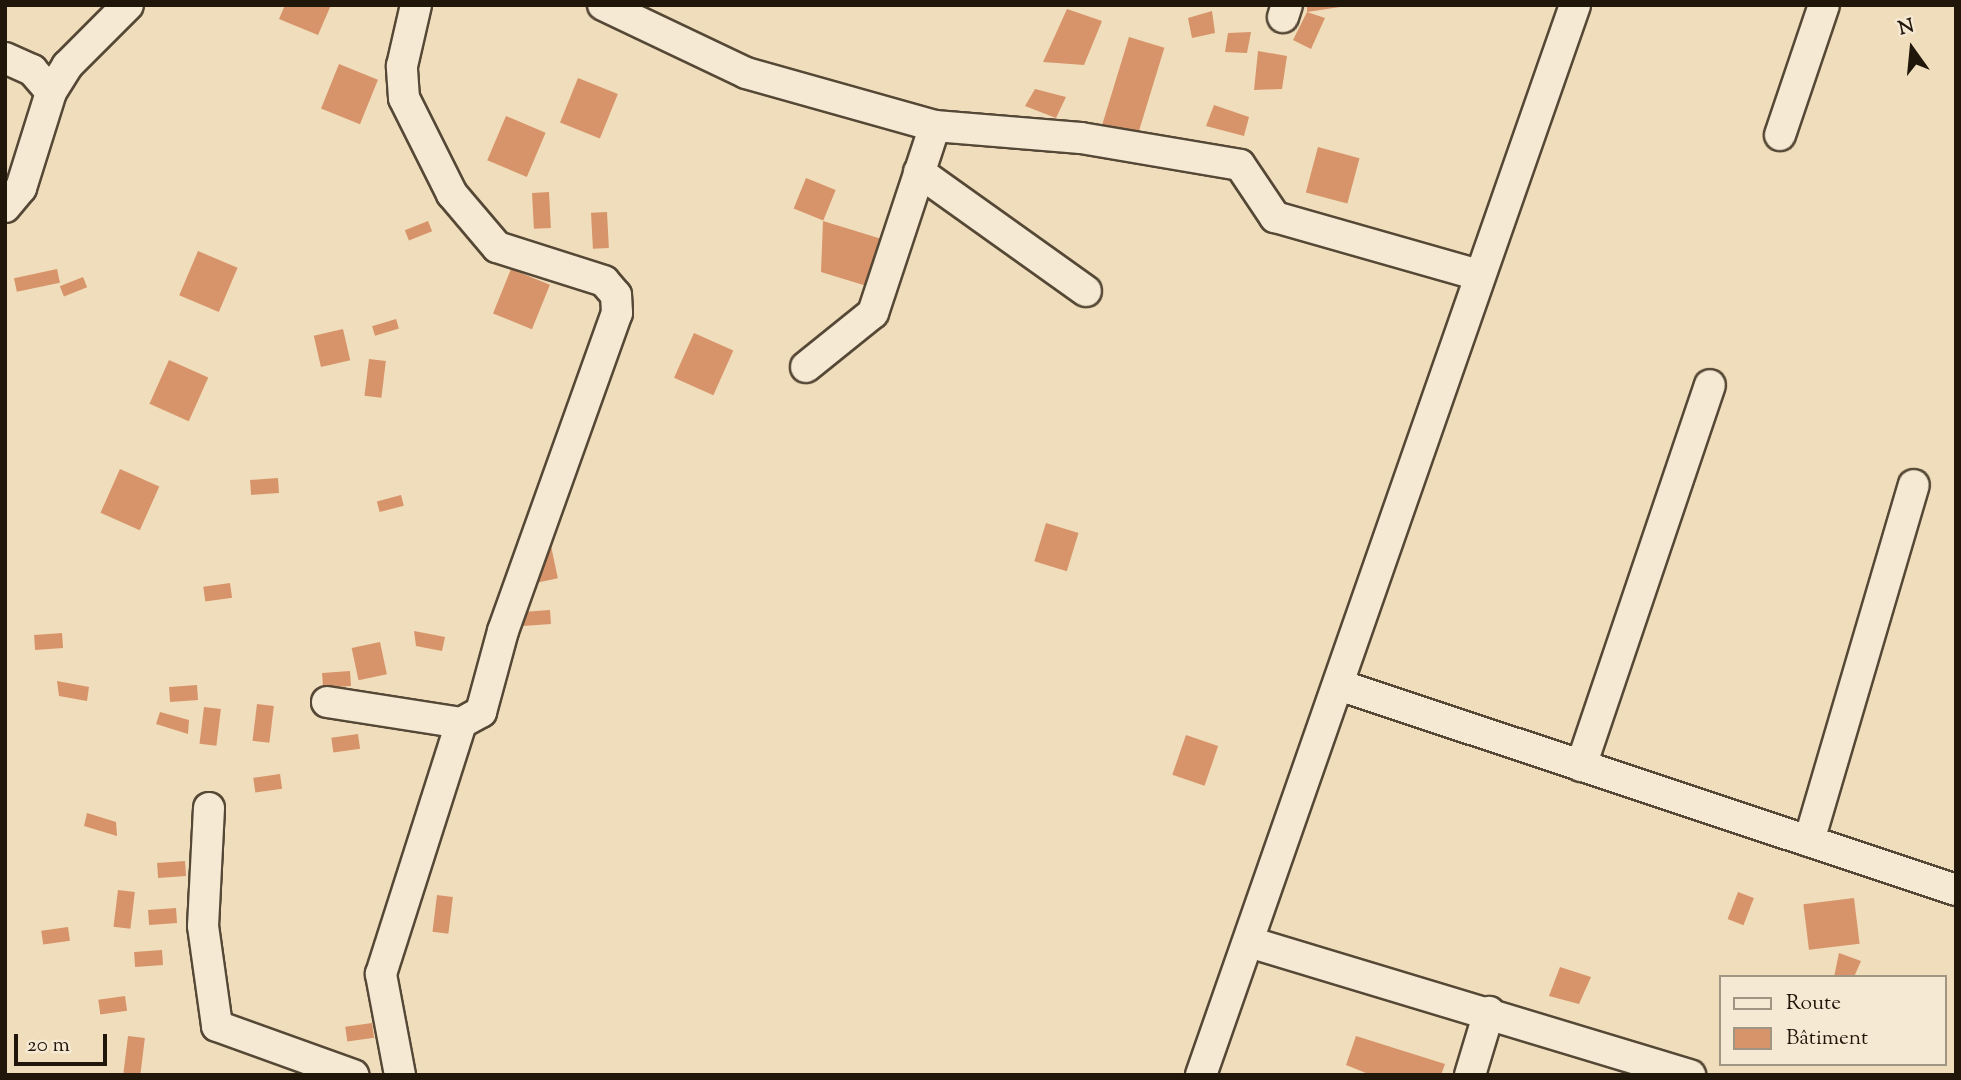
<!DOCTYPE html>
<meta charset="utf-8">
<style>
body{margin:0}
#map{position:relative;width:1961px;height:1080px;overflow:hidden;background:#f0ddbb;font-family:"Sorts Mill Goudy",serif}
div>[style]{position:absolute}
.building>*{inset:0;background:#d7946a;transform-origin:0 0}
.roads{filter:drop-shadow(2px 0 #554836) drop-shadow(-2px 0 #554836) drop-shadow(0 2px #554836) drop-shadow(0 -2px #554836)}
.minor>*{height:30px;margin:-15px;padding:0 15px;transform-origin:15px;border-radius:15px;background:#f5e9d3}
span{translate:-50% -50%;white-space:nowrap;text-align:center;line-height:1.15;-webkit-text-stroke:5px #f5e9d3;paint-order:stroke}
.frame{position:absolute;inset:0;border:7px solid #21160a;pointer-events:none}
.legend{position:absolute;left:1719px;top:975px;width:228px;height:91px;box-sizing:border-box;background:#f5e9d3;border:2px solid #a09583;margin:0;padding:9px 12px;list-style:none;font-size:21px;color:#21160a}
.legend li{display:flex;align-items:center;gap:14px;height:35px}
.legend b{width:35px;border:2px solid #a09583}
.north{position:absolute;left:1877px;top:14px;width:70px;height:70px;-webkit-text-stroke:5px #f5e9d3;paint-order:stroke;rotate:345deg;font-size:19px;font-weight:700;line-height:28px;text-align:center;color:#21160a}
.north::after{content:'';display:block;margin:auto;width:24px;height:32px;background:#21160a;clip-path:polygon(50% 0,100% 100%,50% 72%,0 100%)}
.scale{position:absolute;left:14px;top:1034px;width:93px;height:32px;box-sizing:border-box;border:4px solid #21160a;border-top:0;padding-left:9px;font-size:21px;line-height:24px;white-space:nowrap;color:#21160a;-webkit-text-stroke:5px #f5e9d3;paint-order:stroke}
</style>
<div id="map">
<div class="building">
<i style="clip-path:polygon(285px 5px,331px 5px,318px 35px,279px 19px)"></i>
<i style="clip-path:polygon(1307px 5px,1340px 5px,1340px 7px,1307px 12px)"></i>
<i style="clip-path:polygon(1067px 9px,1102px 21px,1084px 65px,1043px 62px)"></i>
<i style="clip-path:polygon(1212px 11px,1215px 33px,1192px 38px,1188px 18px)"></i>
<i style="clip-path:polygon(1307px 12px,1325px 18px,1311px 49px,1293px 40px)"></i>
<i style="clip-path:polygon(1251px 32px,1247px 53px,1225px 52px,1228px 33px)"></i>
<i style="left:1129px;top:37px;width:37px;height:99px;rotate:17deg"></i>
<i style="clip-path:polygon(1258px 51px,1287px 56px,1282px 89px,1254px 90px)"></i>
<i style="left:339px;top:64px;width:42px;height:48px;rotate:22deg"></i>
<i style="left:578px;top:78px;width:43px;height:48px;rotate:22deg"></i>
<i style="clip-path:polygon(1035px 89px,1066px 97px,1056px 118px,1025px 106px)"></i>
<i style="clip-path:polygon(1214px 105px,1249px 117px,1244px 136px,1206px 126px)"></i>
<i style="left:506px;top:116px;width:43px;height:48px;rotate:23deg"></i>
<i style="left:1318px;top:147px;width:43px;height:47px;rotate:15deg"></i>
<i style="left:806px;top:178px;width:32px;height:33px;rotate:22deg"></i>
<i style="left:549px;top:192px;width:36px;height:17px;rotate:87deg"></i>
<i style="left:607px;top:212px;width:36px;height:16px;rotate:87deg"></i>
<i style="left:428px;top:221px;width:11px;height:25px;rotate:68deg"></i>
<i style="clip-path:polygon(823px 221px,885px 240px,870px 287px,821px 272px)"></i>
<i style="left:198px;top:251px;width:43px;height:48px;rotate:23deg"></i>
<i style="left:57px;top:269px;width:14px;height:44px;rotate:78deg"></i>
<i style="left:511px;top:269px;width:42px;height:48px;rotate:22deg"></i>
<i style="left:83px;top:277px;width:11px;height:25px;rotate:68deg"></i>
<i style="left:396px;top:319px;width:10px;height:25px;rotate:73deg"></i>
<i style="left:343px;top:329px;width:32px;height:30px;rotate:77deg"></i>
<i style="left:694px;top:333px;width:43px;height:49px;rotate:24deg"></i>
<i style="left:369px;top:359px;width:17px;height:37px;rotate:7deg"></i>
<i style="left:169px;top:360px;width:43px;height:48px;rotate:24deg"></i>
<i style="left:120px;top:469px;width:43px;height:48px;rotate:24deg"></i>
<i style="left:278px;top:478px;width:15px;height:28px;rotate:86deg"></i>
<i style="left:401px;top:495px;width:11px;height:25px;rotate:75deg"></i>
<i style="left:1046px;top:523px;width:34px;height:40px;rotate:17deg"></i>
<i style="left:551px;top:546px;width:33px;height:30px;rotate:78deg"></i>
<i style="left:230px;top:583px;width:15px;height:27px;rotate:82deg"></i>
<i style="left:550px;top:610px;width:14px;height:28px;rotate:86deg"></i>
<i style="clip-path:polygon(414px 631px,445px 637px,442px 651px,416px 646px)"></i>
<i style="left:62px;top:633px;width:15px;height:28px;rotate:86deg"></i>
<i style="left:380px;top:642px;width:33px;height:29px;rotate:78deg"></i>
<i style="left:350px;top:671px;width:15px;height:28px;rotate:86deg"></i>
<i style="clip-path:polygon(57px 681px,89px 687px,87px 701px,59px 696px)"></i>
<i style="left:197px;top:685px;width:15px;height:28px;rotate:86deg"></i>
<i style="left:257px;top:704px;width:17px;height:37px;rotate:7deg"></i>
<i style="left:204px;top:707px;width:17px;height:37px;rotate:7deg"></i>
<i style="clip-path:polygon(160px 712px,189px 720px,188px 734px,156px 724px)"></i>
<i style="left:358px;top:734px;width:15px;height:27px;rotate:82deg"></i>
<i style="left:1186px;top:735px;width:34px;height:42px;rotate:19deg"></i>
<i style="left:280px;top:774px;width:15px;height:27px;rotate:82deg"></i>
<i style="clip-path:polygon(87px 813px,116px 822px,117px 836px,84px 826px)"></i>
<i style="left:185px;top:861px;width:15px;height:28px;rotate:86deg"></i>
<i style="left:118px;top:890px;width:17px;height:37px;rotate:7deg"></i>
<i style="left:1738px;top:892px;width:17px;height:29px;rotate:21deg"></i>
<i style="left:437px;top:895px;width:16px;height:37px;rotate:7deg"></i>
<i style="left:1854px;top:898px;width:46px;height:51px;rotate:83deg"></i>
<i style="left:176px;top:908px;width:15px;height:28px;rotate:86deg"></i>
<i style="left:68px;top:927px;width:14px;height:27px;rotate:82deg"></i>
<i style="left:162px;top:950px;width:15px;height:28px;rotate:86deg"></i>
<i style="clip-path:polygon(1839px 953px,1861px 961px,1854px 977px,1834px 977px)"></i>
<i style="clip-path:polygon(1560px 967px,1591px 977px,1579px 1004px,1549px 996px)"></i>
<i style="left:125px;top:996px;width:15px;height:27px;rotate:82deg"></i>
<i style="left:372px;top:1023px;width:15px;height:27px;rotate:82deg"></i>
<i style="left:128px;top:1036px;width:17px;height:37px;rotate:7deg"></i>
<i style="clip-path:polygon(1356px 1036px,1445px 1064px,1441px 1075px,1371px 1075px,1346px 1065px)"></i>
</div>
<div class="roads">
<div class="minor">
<i style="left:603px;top:5px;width:158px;rotate:25.4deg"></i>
<i style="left:746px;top:73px;width:196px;rotate:15.7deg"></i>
<i style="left:935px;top:126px;width:146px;rotate:4.7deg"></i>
<i style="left:1081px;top:138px;width:161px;rotate:9.6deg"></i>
<i style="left:1240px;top:165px;width:63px;rotate:56.1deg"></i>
<i style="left:1275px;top:217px;width:211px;rotate:15.9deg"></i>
<i style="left:1283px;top:17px;width:13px;rotate:-72deg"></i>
<i style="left:5px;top:58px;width:30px;rotate:24deg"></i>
<i style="left:32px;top:70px;width:29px;rotate:49deg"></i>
<i style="left:1780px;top:135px;width:137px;rotate:-71.3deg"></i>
<i style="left:919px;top:172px;width:205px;rotate:35.5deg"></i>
<i style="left:5px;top:207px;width:25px;rotate:-50deg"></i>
<i style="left:21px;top:188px;width:101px;rotate:-72.6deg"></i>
<i style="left:51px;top:92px;width:31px;rotate:-58deg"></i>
<i style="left:67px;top:66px;width:86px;rotate:-45deg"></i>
<i style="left:806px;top:367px;width:86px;rotate:-38.9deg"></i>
<i style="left:873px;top:313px;width:197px;rotate:-71.7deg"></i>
<i style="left:1339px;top:685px;width:650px;rotate:18.38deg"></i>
<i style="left:327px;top:702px;width:136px;rotate:8.9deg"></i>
<i style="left:461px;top:723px;width:23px;rotate:-29deg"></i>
<i style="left:481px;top:712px;width:84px;rotate:-74.8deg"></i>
<i style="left:503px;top:631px;width:338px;rotate:-70.3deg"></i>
<i style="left:617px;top:313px;width:18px;rotate:-93deg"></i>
<i style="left:616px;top:295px;width:18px;rotate:-131deg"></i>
<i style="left:604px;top:281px;width:112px;rotate:-162.4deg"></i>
<i style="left:497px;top:247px;width:70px;rotate:-130.3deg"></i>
<i style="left:452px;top:194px;width:107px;rotate:-116.6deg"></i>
<i style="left:404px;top:98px;width:32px;rotate:-94deg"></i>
<i style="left:402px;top:66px;width:63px;rotate:-77.1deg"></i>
<i style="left:1581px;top:766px;width:402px;rotate:-71.3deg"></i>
<i style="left:209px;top:808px;width:118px;rotate:92.9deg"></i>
<i style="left:203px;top:926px;width:101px;rotate:82deg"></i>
<i style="left:217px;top:1026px;width:145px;rotate:19.8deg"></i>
<i style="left:1809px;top:841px;width:371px;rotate:-73.6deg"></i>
<i style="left:1249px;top:942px;width:461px;rotate:16.8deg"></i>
<i style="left:400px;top:1075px;width:103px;rotate:-100.7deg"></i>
<i style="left:381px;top:974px;width:263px;rotate:-72.3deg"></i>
<i style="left:1201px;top:1075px;width:1133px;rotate:-70.73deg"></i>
<i style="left:1470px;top:1075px;width:66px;rotate:-73.2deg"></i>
</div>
</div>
<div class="frame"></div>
<ul class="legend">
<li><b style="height:9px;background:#f5e9d3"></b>Route</li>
<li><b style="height:19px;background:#d7946a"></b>Bâtiment</li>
</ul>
<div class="north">N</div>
<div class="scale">20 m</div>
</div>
